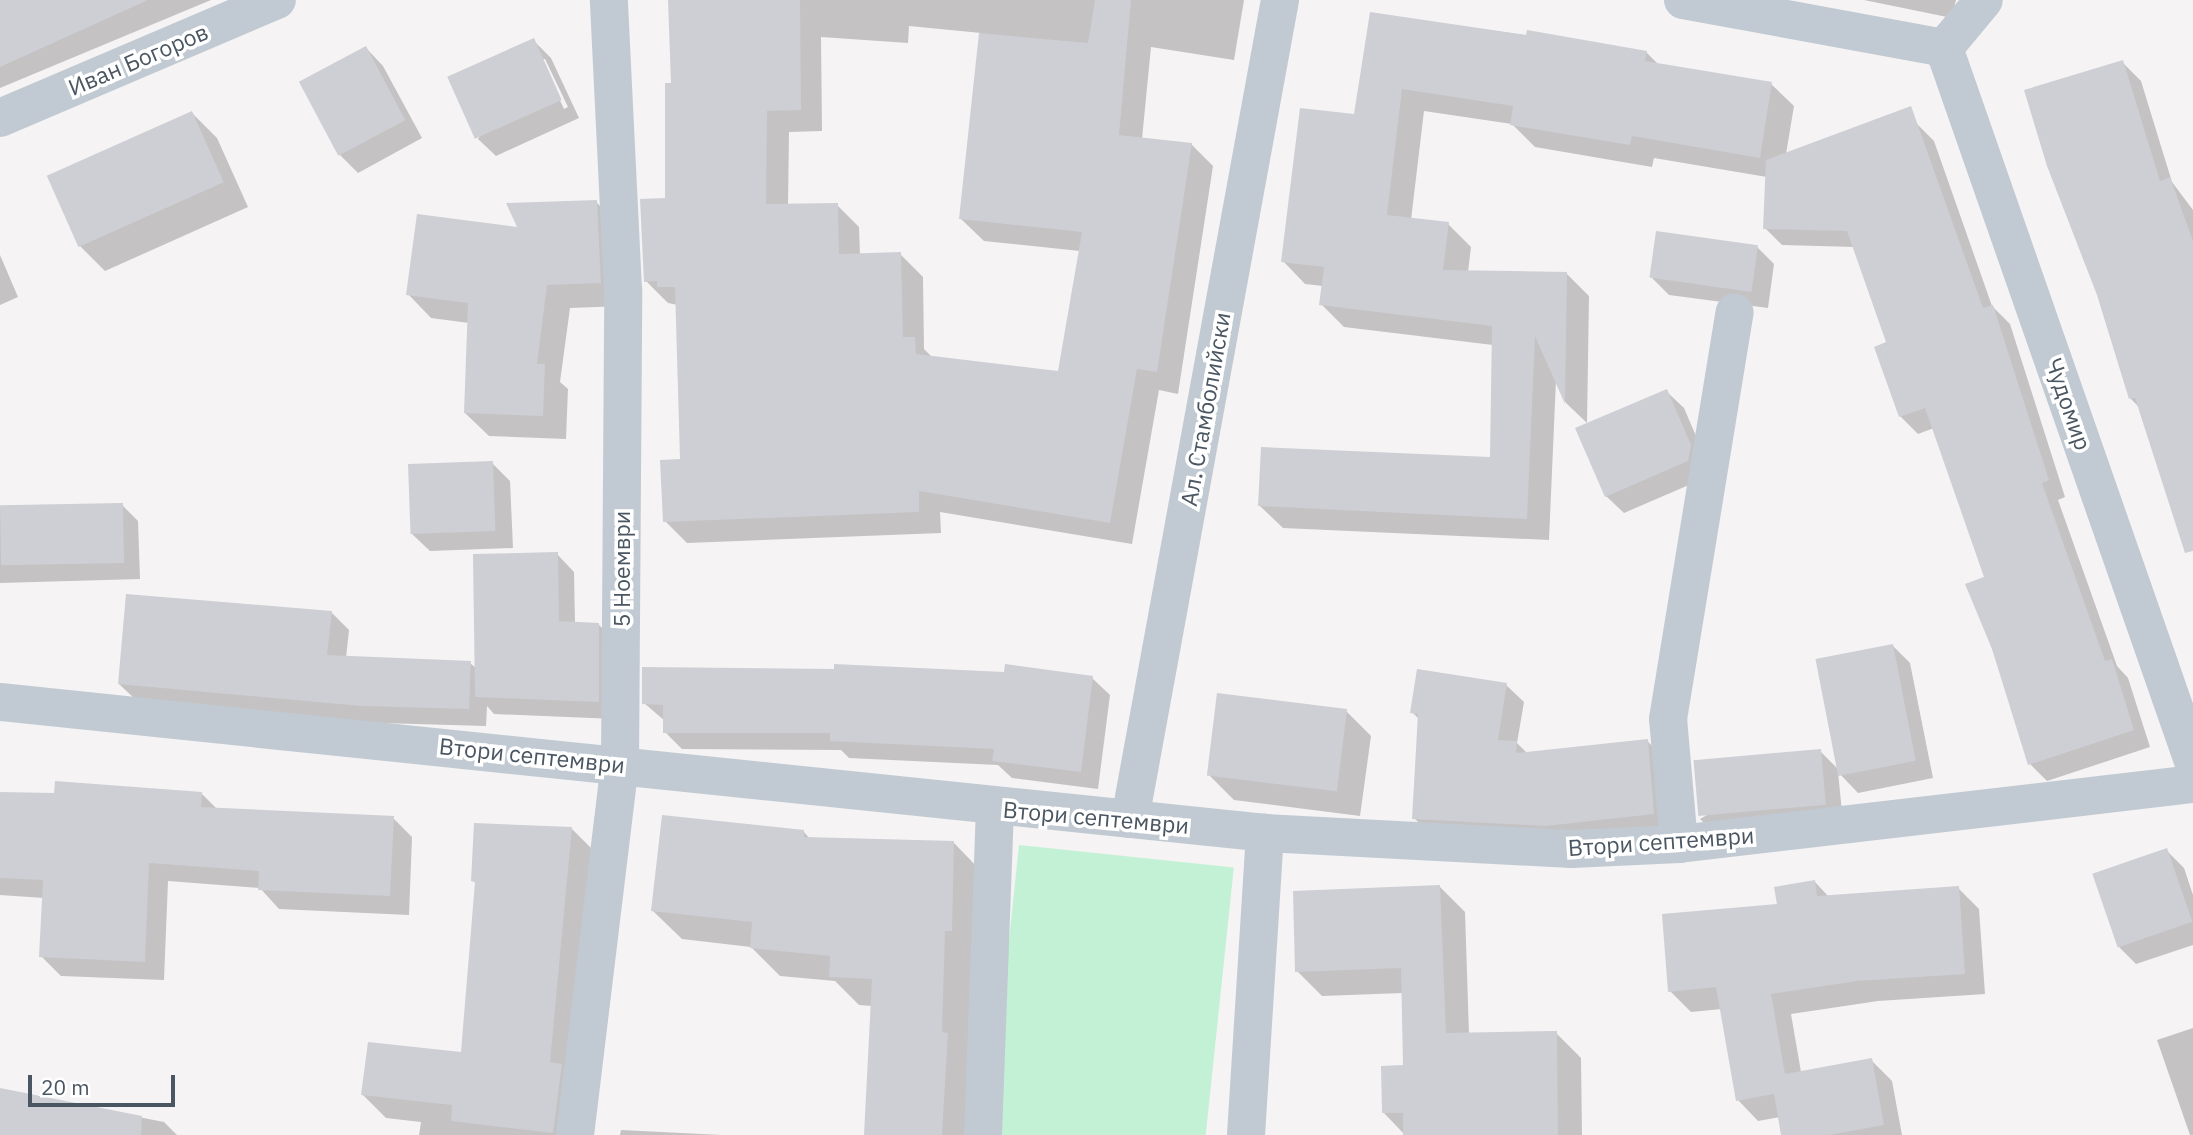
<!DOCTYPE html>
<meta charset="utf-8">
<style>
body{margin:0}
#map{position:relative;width:2193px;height:1135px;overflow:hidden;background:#f5f3f3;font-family:"IBM Plex Sans",sans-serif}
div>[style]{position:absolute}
.green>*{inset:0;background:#c3f1d5;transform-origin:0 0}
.shadow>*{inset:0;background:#0003}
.building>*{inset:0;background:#cdcfd5;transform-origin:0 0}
.minor>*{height:38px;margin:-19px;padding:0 19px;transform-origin:19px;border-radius:19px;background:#c1cad2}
span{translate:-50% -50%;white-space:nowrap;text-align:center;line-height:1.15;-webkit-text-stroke:7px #fff;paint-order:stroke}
.street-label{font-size:23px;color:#4a5661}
.scale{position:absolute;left:28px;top:1075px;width:147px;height:32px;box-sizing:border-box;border:4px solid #4a5661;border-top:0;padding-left:9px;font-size:21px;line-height:24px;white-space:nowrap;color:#4a5661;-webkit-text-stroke:5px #fff;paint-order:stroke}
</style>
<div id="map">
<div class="green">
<i style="left:1019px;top:845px;width:216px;height:290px;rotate:6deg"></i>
</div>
<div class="shadow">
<i style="clip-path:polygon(0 0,211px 0,0 88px)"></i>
<i style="clip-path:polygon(evenodd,670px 0,1244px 0,1234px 60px,1151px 47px,1142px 139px,1191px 144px,1213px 166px,1178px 394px,1159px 390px,1132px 544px,940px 512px,941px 533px,687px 543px,665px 521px,681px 460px,678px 305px,668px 303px,646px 281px,667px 200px,672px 85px,670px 0,909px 26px,981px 33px,961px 219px,984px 241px,1080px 251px,1060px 373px,933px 358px,924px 349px,923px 277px,900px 254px,860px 255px,859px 227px,837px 205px,788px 206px,789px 132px,822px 131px,821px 37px,908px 43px,909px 26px)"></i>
<i style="clip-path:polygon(1864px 0,1956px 0,1952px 18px)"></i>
<i style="clip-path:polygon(1372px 14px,1646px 52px,1659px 65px,1771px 84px,1794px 106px,1786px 154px,1917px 124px,1934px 141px,1992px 306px,2010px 324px,2065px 497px,2058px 500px,2117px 666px,2128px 678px,2150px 747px,2047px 781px,2030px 764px,1986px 578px,1934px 428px,1918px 434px,1901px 417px,1876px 348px,1888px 343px,1855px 247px,1782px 245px,1765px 228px,1767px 177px,1654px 158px,1652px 167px,1535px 147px,1512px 124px,1424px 111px,1411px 220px,1448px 224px,1471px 247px,1468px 272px,1566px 273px,1589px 296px,1587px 423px,1566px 403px,1556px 380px,1549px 540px,1283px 528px,1260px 506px,1491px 459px,1493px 345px,1344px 327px,1321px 304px,1323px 286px,1305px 284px,1283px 261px,1356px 116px)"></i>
<i style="clip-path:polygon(evenodd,533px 40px,551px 58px,579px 118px,496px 156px,478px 139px,533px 40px,541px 59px,545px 59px,568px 107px,564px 109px,541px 59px)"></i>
<i style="clip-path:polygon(366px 48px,383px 66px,422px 138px,358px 173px,340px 155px,301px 83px)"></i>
<i style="clip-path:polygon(2122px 62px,2141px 81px,2172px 182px,2193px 210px,2193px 551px,2140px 408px,2131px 399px)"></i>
<i style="clip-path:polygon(192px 113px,217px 138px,248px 207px,105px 271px,80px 246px)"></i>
<i style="clip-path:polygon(596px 202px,620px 226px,624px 306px,570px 308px,560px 382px,568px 389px,566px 439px,489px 436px,465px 413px,469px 323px,431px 318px,408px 294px,520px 229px)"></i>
<i style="clip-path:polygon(1757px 247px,1774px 264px,1768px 308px,1669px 295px,1652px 278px)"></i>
<i style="clip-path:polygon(0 255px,18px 297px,0 305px)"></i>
<i style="clip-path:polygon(1666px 391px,1684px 408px,1708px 464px,1705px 478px,1624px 513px,1606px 496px)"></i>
<i style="clip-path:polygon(492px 463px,510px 481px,513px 548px,430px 551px,412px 534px)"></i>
<i style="clip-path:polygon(122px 505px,138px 521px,140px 579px,0 583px,0 509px)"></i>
<i style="clip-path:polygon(557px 554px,574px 572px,575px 624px,598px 624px,616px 642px,615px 719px,494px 714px,487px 706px,486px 726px,380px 723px,137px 701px,119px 684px,331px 612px,349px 630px,346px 658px,470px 663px,477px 669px)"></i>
<i style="clip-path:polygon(1893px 646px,1910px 663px,1933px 778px,1858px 793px,1838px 772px,1843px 822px,1718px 836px,1700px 819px,1820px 751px,1840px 771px)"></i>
<i style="clip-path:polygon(836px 671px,1092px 678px,1110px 695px,1098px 789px,1012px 778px,998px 765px,849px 758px,841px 750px,682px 749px,665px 732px,665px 721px,644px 703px)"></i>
<i style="clip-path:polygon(1506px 685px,1524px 702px,1517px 743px,1528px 754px,1647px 741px,1665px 758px,1671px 831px,1432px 836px,1414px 818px,1419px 719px,1412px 712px)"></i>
<i style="clip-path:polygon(1346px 711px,1371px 736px,1360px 816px,1234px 800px,1209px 775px)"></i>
<i style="clip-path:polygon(0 793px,201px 793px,218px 810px,393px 818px,412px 837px,409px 915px,279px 909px,260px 888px,168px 881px,164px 980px,61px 976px,41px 956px,44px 898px,0 895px)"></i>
<i style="clip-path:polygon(572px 829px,595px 852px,576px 1135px,419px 1135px,421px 1122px,386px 1118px,363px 1095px,463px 1054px,477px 884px,473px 881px)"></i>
<i style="clip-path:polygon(804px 832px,810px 839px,954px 843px,982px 872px,972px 1135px,866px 1135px,872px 1006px,859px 1005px,835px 981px,780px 976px,751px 947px,682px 939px,653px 911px)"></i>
<i style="clip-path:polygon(2166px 850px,2184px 868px,2193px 895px,2193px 945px,2136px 964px,2119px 947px)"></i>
<i style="clip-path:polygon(1815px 882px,1829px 897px,1958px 888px,1979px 909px,1985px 994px,1878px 1001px,1791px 1014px,1801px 1072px,1871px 1060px,1892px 1081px,1902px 1135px,1783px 1135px,1780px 1117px,1758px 1121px,1738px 1100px,1722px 1009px,1691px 1012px,1670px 991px)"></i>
<i style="clip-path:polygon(1440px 887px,1465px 912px,1469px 1034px,1556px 1033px,1581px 1058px,1582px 1135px,1405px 1135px,1384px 1113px,1405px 1067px,1403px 993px,1322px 996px,1297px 971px)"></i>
<i style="clip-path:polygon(2193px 1028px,2193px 1135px,2190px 1135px,2157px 1040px)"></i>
<i style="clip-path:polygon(0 1090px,164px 1122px,177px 1135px,0 1135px)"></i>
<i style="clip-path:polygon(621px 1130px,722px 1135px,620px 1135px)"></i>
</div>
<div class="building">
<i style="clip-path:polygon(0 0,148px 0,0 67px)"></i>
<i style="clip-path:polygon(668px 0,800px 0,801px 110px,767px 111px,766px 204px,838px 203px,839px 254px,901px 252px,903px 337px,915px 337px,916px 354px,1058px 371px,1082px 232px,959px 219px,979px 33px,1088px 43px,1095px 0,1131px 0,1119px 135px,1192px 143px,1157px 372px,1137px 369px,1110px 523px,919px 491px,919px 512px,663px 522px,660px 460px,680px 459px,675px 287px,657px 287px,657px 281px,644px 282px,640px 199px,665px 198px,665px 83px,671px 83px)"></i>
<i style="clip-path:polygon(1370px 12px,1526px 35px,1527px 30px,1647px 51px,1645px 61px,1772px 82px,1760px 158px,1632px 136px,1630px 145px,1510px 125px,1513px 106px,1402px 89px,1387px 215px,1449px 222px,1443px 270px,1567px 272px,1565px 404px,1535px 336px,1527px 519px,1258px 506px,1261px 447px,1490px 457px,1492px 326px,1319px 305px,1324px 267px,1281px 262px,1300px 108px,1354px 114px)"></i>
<i style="left:534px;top:38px;width:68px;height:95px;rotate:66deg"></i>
<i style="left:366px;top:46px;width:84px;height:76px;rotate:62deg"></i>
<i style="clip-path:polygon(2123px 60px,2160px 181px,2170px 177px,2193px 241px,2193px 551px,2185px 553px,2135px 398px,2129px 399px,2097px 295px,2047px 166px,2024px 90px)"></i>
<i style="clip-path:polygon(1911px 106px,1983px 308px,1993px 305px,2049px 480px,2042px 483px,2105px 661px,2112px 659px,2134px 730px,2028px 765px,1992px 649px,1965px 584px,1984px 577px,1925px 408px,1899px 417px,1874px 347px,1886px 342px,1847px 231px,1763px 229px,1766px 160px)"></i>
<i style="left:192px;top:111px;width:78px;height:159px;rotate:66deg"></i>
<i style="clip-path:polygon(597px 200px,601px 283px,547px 285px,537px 364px,545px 364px,543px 416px,464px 413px,468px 303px,406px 295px,417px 214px,517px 227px,506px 203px)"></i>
<i style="left:1656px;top:231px;width:103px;height:47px;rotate:8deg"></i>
<i style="clip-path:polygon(1667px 389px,1691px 445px,1688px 461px,1605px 497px,1575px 428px)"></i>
<i style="left:493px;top:461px;width:70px;height:85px;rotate:88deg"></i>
<i style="left:123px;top:503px;width:60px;height:123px;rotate:89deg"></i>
<i style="clip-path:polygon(558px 552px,559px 621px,599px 623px,599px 702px,475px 697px,473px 554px)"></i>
<i style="clip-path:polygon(126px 594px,332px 611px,327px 655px,471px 661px,469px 709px,361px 706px,118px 684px)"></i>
<i style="left:1893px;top:644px;width:119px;height:79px;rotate:79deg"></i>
<i style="clip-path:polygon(834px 664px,1004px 672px,1005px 664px,1093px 676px,1081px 772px,992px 761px,994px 749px,830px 741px,830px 733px,663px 733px,663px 705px,642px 704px,642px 667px,834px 669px)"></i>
<i style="clip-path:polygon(1417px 669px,1507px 683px,1498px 740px,1517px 741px,1516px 753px,1648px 739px,1654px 814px,1546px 826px,1412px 819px,1418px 714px,1410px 713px)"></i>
<i style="left:1217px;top:693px;width:131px;height:83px;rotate:7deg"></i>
<i style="left:1821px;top:749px;width:56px;height:128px;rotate:85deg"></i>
<i style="clip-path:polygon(55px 781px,202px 792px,201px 807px,394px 816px,390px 896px,258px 890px,259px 871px,149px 863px,145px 962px,39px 957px,43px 880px,0 878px,0 792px,54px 793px)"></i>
<i style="clip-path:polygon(662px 815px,804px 830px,804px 837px,954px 841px,952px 931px,945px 931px,942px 1032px,948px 1033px,942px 1135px,864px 1135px,872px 979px,829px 977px,830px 956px,750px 948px,752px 922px,651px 911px)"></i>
<i style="clip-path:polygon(474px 823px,572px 827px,550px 1062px,562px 1064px,553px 1133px,451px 1121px,452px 1105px,361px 1095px,368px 1042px,461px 1052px,475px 882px,471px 881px)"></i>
<i style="left:2167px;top:848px;width:78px;height:79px;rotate:71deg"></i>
<i style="clip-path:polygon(1815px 880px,1817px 896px,1959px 886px,1965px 974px,1857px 981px,1771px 994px,1785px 1074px,1872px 1058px,1884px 1125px,1829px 1135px,1781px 1135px,1774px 1094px,1736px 1101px,1716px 987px,1668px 992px,1662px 914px,1777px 904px,1774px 887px)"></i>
<i style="clip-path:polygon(1440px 885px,1446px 1033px,1557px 1031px,1558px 1135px,1403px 1135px,1403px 1113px,1382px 1113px,1381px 1066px,1403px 1065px,1401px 968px,1295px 972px,1293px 891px)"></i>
<i style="clip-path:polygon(0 1088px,142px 1116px,141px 1135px,0 1135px)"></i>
</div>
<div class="minor">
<i style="left:1683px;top:0;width:265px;rotate:10.4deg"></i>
<i style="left:1944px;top:48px;width:755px;rotate:70.75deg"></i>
<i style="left:1944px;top:48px;width:62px;rotate:-50.2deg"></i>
<i style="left:0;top:118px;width:301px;rotate:-23.1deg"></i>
<i style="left:0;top:702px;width:1272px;rotate:5.91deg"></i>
<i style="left:1265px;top:833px;width:307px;rotate:3deg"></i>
<i style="left:1572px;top:849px;width:107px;rotate:-2.7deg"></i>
<i style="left:1679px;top:844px;width:517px;rotate:-6.66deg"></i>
<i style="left:1130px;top:819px;width:833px;rotate:-79.62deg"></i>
<i style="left:1679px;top:844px;width:125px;rotate:-95deg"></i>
<i style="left:1668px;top:719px;width:412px;rotate:-80.7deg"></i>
<i style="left:575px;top:1135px;width:374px;rotate:-83.1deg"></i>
<i style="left:620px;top:764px;width:474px;rotate:-89.6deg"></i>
<i style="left:623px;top:290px;width:290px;rotate:-92.8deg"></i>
<i style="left:983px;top:1135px;width:327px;rotate:-87.9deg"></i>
<i style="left:1246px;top:1135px;width:303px;rotate:-86.4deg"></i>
</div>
<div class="street-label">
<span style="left:138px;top:59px;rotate:-23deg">Иван Богоров</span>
<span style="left:2069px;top:404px;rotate:71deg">Чудомир</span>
<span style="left:1205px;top:409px;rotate:-80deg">Ал. Стамболийски</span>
<span style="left:621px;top:569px;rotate:-90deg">5 Ноември</span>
<span style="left:532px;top:755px;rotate:6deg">Втори септември</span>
<span style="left:1096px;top:817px;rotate:5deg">Втори септември</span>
<span style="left:1661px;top:841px;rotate:-4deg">Втори септември</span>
</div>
<div class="scale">20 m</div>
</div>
